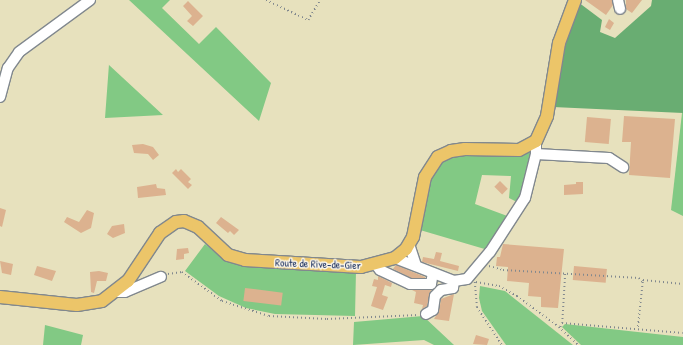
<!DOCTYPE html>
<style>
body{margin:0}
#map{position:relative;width:683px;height:345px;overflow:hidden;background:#e7e1bd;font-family:"Patrick Hand",sans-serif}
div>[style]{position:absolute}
.green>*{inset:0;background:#82c984}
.forest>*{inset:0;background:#69ad72}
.building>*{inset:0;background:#dcb28f;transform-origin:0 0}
.path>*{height:1.5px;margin-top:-0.75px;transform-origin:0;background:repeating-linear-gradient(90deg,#81888e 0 1px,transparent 0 4px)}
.roads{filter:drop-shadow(1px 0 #81888e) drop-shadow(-1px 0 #81888e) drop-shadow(0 1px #81888e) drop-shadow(0 -1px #81888e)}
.minor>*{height:10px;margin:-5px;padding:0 5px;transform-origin:5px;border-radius:5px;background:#fff}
.major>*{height:12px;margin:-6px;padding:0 6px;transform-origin:6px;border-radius:6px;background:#ecc569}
span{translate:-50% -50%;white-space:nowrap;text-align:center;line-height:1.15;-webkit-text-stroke:3px #fbf7ec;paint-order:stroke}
.street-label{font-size:11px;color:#1b2f5e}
</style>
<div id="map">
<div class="green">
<i style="clip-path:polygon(129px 0,170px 0,162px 8px,199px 44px,216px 27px,271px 83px,259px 121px)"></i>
<i style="clip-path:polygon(109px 64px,109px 65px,163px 115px,105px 118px)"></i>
<i style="clip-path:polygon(682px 113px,683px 113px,683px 216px,671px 210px)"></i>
<i style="clip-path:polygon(532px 151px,527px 183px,517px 202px,509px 198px,511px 176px,482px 175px,475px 204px,510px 217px,488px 250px,420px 230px,426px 185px,442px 160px,456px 154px,515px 155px)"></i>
<i style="clip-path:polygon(205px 244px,222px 258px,242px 266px,356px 271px,355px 316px,275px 314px,246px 308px,219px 296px,185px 271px)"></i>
<i style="clip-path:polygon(480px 286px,505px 291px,573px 345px,506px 345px,482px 311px,479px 298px)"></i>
<i style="clip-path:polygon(423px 316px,454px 345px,434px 345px,424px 340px,353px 345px,354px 322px)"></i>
<i style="clip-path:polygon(565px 324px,683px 337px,683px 345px,581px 345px,562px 327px)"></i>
<i style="clip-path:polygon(45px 325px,83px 335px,81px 345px,43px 345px)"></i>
</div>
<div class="forest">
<i style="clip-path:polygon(652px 0,683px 0,683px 113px,553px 107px,562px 47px,578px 2px,602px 20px,600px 32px,615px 38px,651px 6px)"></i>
</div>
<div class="building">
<i style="clip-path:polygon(585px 0,612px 0,613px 5px,606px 15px)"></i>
<i style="clip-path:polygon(626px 0,642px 0,632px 13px,626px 9px)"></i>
<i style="clip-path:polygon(188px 1px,203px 16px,193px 26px,187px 21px,192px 16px,183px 6px)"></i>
<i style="clip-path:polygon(609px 19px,614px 23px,610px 30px,605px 27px)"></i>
<i style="clip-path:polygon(624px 116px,675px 119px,670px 178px,629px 175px,631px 142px,622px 142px)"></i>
<i style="left:587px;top:117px;width:24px;height:25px;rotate:5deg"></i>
<i style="clip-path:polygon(143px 144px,153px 147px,159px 155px,153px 160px,148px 154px,134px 153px,132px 145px)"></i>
<i style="clip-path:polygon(176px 169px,178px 172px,181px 169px,191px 179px,188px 182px,192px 185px,188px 189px,172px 173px)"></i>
<i style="left:500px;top:181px;width:11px;height:8px;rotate:45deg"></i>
<i style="clip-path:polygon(576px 182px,583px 182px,583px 194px,564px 195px,564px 185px,576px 184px)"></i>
<i style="clip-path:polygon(156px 184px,157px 188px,165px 189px,166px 195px,138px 198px,137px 187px)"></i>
<i style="clip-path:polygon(0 208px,6px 210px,2px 227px,0 226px)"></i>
<i style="clip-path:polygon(87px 210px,94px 213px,91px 228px,81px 233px,64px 222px,67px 217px,79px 222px)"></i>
<i style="clip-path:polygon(221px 217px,239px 230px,234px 235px,230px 231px,228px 233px,216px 223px)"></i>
<i style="clip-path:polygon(124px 224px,125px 233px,113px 238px,107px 234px,112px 226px)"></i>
<i style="clip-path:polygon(503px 244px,564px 249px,558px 308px,541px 307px,541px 297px,528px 296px,529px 283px,507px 281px,508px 267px,496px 266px,497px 257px,500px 257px)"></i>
<i style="clip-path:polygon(188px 248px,189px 253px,184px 254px,184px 259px,176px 260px,177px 249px)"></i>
<i style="clip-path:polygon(436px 252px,442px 253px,440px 261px,459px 266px,458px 271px,422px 262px,423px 257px,434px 259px)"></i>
<i style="clip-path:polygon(0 261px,13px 264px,11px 275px,2px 273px)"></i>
<i style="clip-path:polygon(396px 265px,425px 277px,425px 278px,411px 278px,393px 269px)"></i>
<i style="clip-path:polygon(37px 266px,56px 271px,52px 281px,34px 275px)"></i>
<i style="left:574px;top:266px;width:33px;height:14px;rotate:5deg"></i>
<i style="clip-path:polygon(99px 271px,108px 273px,106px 281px,97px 281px,94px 293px,91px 292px,90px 272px)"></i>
<i style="clip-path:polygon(378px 276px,392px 283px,391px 287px,385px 285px,382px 295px,388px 297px,383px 310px,371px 306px,377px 287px,372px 286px,374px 279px,378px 280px)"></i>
<i style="left:245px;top:288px;width:38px;height:13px;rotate:7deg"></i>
<i style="clip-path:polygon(412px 290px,431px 290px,427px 306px,422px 309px,423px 305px,414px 303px,416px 292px)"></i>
<i style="clip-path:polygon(454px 294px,449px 321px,434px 319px,439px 311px,441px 299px)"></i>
<i style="clip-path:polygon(476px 335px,489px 339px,487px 345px,473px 344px)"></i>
</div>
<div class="path">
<i style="left:266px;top:0;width:47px;rotate:25.5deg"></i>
<i style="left:308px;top:20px;width:23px;rotate:-59deg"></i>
<i style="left:489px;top:266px;width:15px;rotate:16deg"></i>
<i style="left:503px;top:270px;width:136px;rotate:3.4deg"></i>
<i style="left:639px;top:278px;width:6px;rotate:45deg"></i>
<i style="left:643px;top:282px;width:47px;rotate:96.1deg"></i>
<i style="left:168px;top:274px;width:14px;rotate:-8deg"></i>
<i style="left:182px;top:272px;width:49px;rotate:35.9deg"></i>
<i style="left:222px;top:301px;width:49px;rotate:17.7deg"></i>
<i style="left:269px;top:316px;width:58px;rotate:3deg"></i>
<i style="left:327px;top:319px;width:91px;rotate:-2.5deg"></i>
<i style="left:643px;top:280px;width:40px;rotate:5.7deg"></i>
<i style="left:475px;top:282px;width:25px;rotate:85deg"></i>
<i style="left:477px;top:307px;width:45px;rotate:56.7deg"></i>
<i style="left:476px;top:282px;width:23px;rotate:10deg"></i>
<i style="left:499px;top:286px;width:21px;rotate:29deg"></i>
<i style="left:517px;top:296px;width:52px;rotate:36.4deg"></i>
<i style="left:559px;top:327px;width:26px;rotate:43deg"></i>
<i style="left:562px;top:323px;width:121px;rotate:4.7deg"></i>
<i style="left:560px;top:327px;width:4px;rotate:-63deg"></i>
<i style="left:562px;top:323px;width:50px;rotate:-86.6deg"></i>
</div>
<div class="roads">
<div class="minor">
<i style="left:618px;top:0;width:9px;rotate:77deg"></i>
<i style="left:0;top:97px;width:30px;rotate:-75deg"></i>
<i style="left:8px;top:68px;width:19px;rotate:-55deg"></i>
<i style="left:19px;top:52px;width:88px;rotate:-36.2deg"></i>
<i style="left:536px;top:154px;width:73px;rotate:3.1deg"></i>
<i style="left:609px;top:158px;width:17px;rotate:33deg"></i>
<i style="left:409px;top:244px;width:23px;rotate:72deg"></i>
<i style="left:395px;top:258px;width:63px;rotate:21.3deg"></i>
<i style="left:454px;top:281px;width:13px;rotate:-9deg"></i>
<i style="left:467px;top:279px;width:35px;rotate:-50deg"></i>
<i style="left:490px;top:252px;width:64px;rotate:-57.1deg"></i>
<i style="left:525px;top:198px;width:45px;rotate:-76deg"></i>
<i style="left:536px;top:154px;width:13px;rotate:-90deg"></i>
<i style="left:376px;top:265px;width:6px;rotate:51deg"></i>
<i style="left:380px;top:270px;width:33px;rotate:25deg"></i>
<i style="left:410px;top:284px;width:21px"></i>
<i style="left:431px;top:284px;width:11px;rotate:-80deg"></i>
<i style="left:116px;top:292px;width:9px"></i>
<i style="left:125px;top:292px;width:39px;rotate:-23deg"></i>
<i style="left:426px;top:314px;width:8px;rotate:-30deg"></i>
<i style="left:433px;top:310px;width:14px;rotate:-82deg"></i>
<i style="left:435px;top:296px;width:8px;rotate:-45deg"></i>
<i style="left:441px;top:290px;width:12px;rotate:-9deg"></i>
<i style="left:453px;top:288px;width:7px;rotate:-82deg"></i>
</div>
<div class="major">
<i style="left:0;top:297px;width:77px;rotate:5.9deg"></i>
<i style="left:77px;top:305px;width:25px;rotate:-9deg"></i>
<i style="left:102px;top:301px;width:33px;rotate:-38deg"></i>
<i style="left:128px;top:281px;width:58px;rotate:-56.3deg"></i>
<i style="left:160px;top:233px;width:19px;rotate:-35deg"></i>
<i style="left:176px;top:222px;width:8px;rotate:-7deg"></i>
<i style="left:184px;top:221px;width:15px;rotate:23deg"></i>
<i style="left:198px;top:227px;width:41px;rotate:43deg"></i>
<i style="left:228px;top:255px;width:18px;rotate:16deg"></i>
<i style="left:245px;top:260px;width:116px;rotate:3.5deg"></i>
<i style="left:361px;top:267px;width:35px;rotate:-15deg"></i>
<i style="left:395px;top:258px;width:14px;rotate:-39deg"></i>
<i style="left:406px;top:249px;width:14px;rotate:-60deg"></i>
<i style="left:413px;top:237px;width:61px;rotate:-78.7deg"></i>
<i style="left:425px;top:177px;width:24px;rotate:-57deg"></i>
<i style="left:438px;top:157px;width:14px;rotate:-25deg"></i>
<i style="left:451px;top:151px;width:14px;rotate:-8deg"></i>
<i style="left:465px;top:149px;width:54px;rotate:1.1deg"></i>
<i style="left:519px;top:150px;width:19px;rotate:-28deg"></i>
<i style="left:536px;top:141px;width:27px;rotate:-66deg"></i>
<i style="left:547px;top:116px;width:74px;rotate:-80.7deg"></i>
<i style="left:559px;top:43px;width:46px;rotate:-69.6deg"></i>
</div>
</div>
<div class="street-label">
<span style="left:318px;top:264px;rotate:2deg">Route de Rive-de-Gier</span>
</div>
</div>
